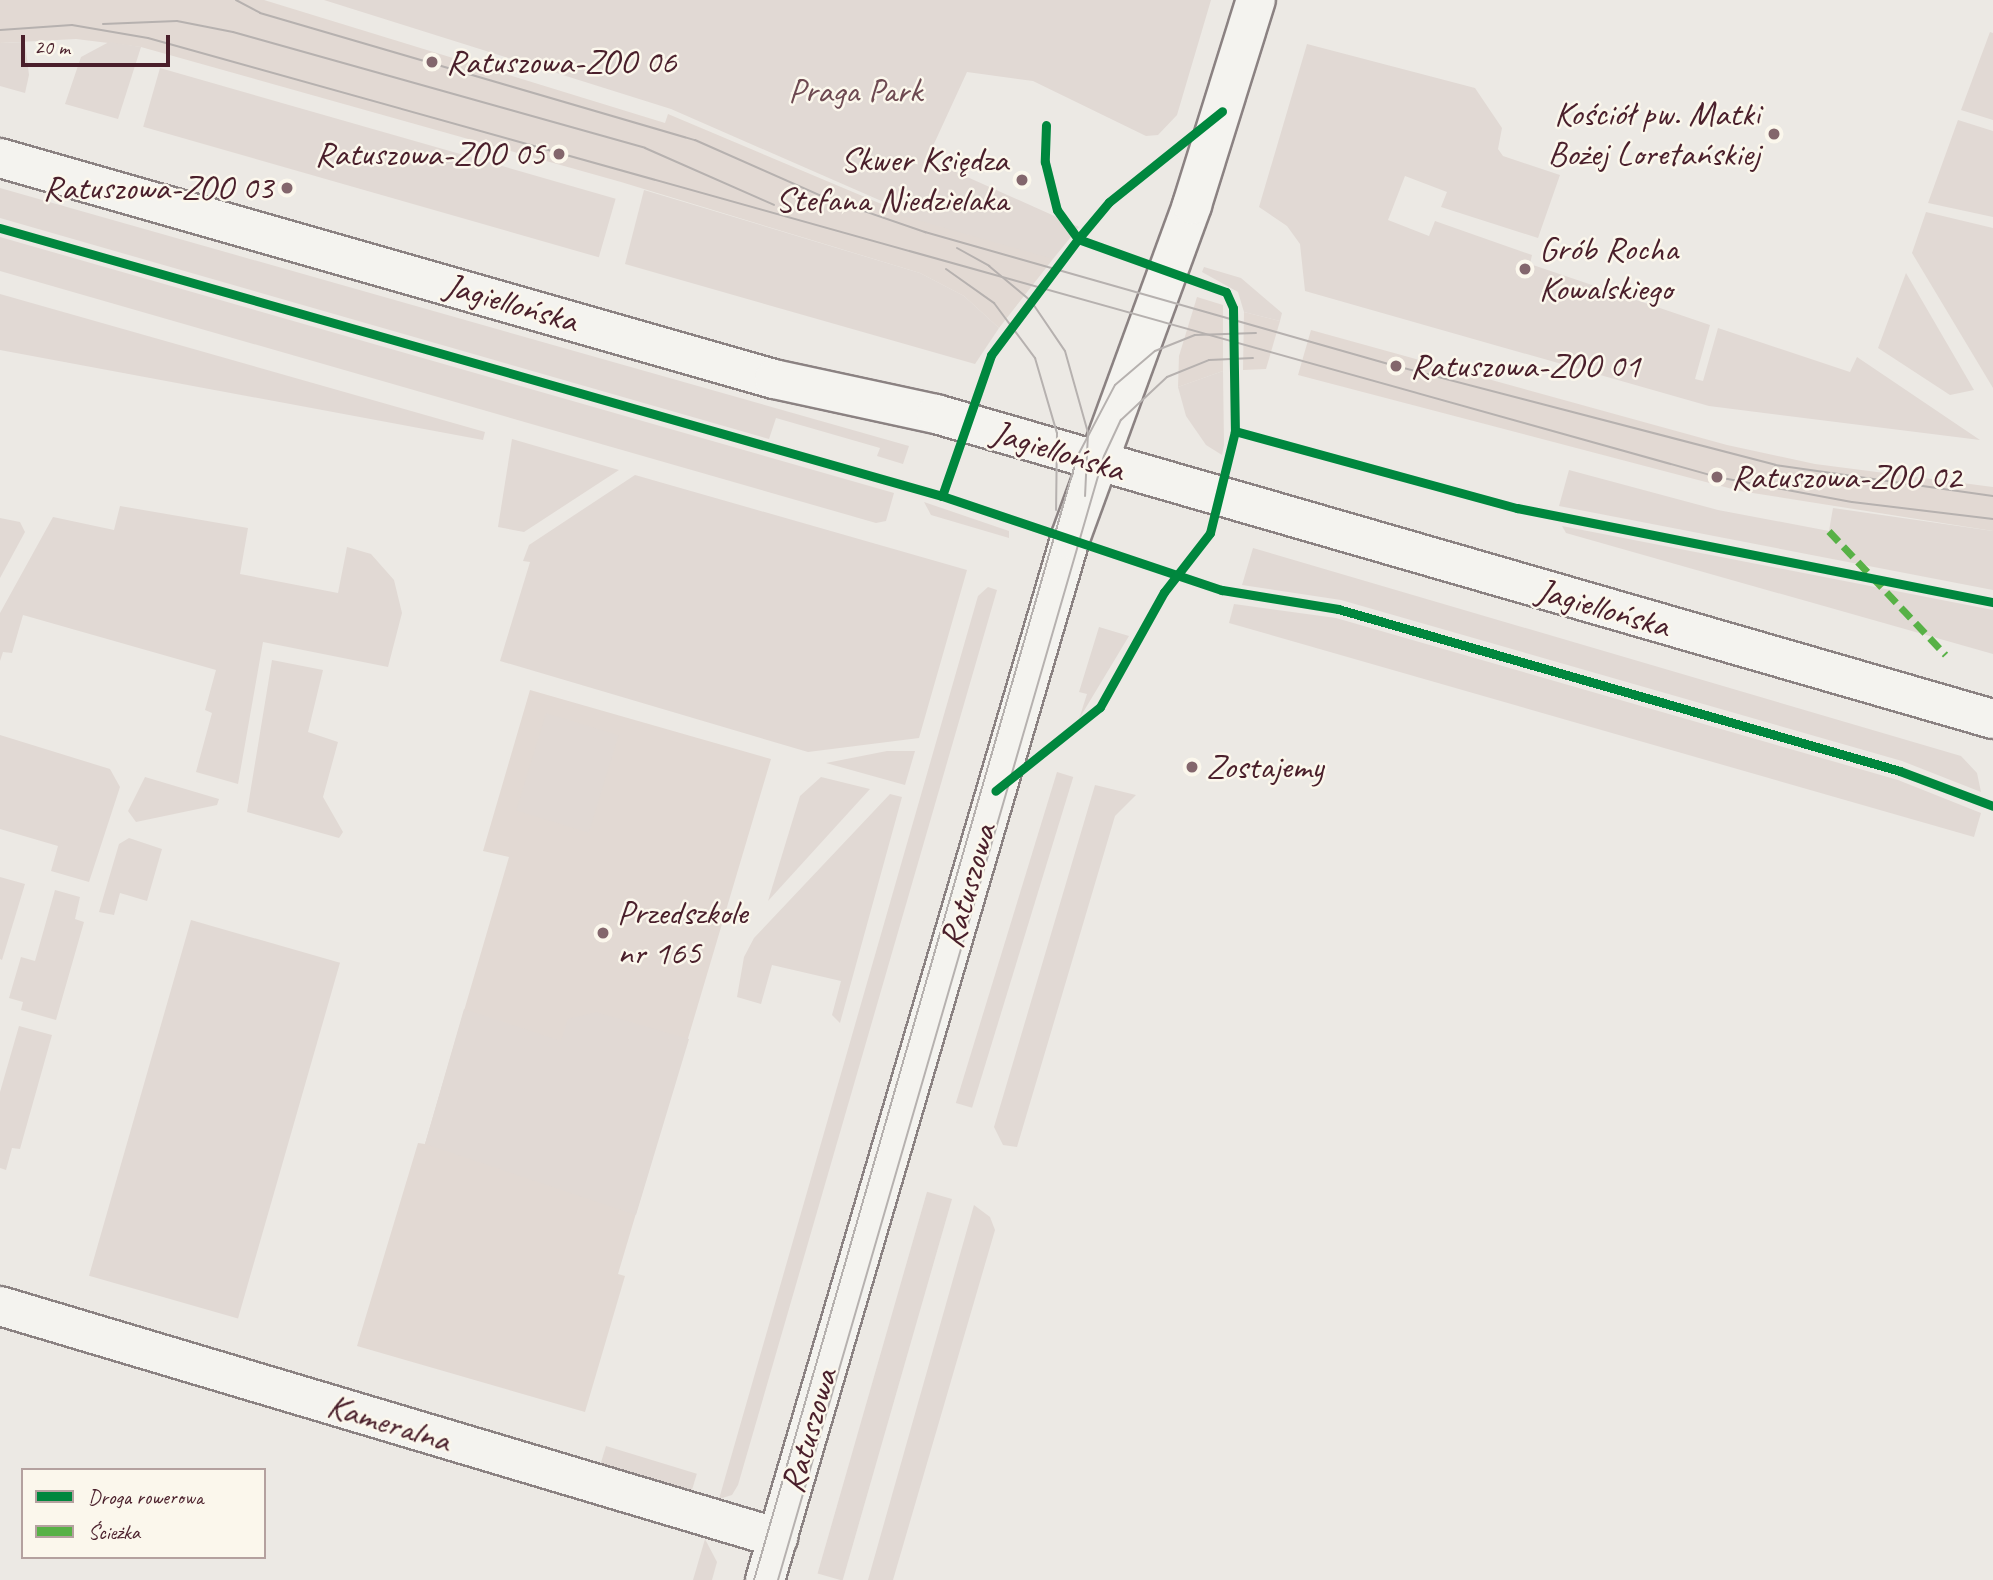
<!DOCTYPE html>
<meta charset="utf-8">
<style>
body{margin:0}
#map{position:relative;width:1993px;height:1580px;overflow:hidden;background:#ece9e4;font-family:Caveat,sans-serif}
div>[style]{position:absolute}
.built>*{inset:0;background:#e2d9d3}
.green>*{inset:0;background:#e1d9d4;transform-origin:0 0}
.roads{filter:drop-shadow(2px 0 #8b8282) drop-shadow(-2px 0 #8b8282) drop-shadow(0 2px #8b8282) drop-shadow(0 -2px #8b8282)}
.street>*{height:38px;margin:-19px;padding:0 19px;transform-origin:19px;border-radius:19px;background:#f4f3ef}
.secondary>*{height:38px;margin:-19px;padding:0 19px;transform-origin:19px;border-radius:19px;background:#f4f3ef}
.tram>*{height:2px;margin:-1px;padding:0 1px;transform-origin:1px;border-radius:1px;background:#b6b1af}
.quiet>*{height:7px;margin-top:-3.5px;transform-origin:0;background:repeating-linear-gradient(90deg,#57b146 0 14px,transparent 0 21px)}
.cycleway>*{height:9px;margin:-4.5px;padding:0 4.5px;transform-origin:4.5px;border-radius:4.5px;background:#00873e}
.dots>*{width:19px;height:19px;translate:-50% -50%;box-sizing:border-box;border:4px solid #fbf7ec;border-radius:50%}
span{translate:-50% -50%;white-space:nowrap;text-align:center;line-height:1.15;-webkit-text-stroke:5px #fbf7ec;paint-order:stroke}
.poi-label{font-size:35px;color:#4a1f2b}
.left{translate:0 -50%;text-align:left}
.right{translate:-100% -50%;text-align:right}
.park-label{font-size:35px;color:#6e4a52}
.street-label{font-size:35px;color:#4a1f2b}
.legend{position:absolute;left:21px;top:1468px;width:245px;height:91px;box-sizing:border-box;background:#fbf7ec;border:2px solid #b4a19f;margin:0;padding:9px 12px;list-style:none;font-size:21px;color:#4a1f2b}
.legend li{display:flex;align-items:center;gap:14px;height:35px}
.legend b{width:35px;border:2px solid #b4a19f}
.scale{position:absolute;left:21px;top:35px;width:149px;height:32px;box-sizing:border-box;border:4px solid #4a1f2b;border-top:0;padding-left:9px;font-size:21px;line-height:24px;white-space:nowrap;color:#4a1f2b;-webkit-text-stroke:5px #fbf7ec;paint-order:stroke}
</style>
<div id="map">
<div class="built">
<i style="clip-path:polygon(0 0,264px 0,665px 123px,668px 114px,879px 203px,1050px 253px,1053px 259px,999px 328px,964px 296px,920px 273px,621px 182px,141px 47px,76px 39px,0 43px)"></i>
<i style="clip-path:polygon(1197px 297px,1223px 305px,1223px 371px,1178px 387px,1179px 356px)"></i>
<i style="clip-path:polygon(1244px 312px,1280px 321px,1266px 369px,1243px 370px)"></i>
<i style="clip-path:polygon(1311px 330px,1727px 445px,1815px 464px,1993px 487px,1993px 531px,1740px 491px,1298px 375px)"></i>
<i style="clip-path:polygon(530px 690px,771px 759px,618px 1274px,625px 1276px,585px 1412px,357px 1346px,418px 1143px,425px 1144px,509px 857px,483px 851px)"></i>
</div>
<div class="green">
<i style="clip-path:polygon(324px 0,1211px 0,1177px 115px,1158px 135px,1146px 136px,1033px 81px,967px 72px,927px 159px,1079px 227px,1053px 259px,900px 215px,902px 210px,671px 109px)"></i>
<i style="clip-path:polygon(1990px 32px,1993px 33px,1993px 120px,1961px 110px)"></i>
<i style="clip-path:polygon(25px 42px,29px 75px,25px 93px,0 86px,0 43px)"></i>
<i style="clip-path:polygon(109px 42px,141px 47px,118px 119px,65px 104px,81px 57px)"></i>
<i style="clip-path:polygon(1307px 44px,1475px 88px,1502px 128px,1498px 149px,1503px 156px,1560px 175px,1538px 238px,1441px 207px,1447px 192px,1405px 176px,1388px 220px,1429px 236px,1435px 221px,1532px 255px,1530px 264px,1710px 325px,1695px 379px,1703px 381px,1718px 328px,1850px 372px,1857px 357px,1980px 440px,1709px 406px,1305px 291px,1300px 244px,1287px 226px,1259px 207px)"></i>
<i style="left:160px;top:68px;width:474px;height:61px;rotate:16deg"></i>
<i style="clip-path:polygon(1958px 120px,1993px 131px,1993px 217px,1928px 203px)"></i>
<i style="clip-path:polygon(0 188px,909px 446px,903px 464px,877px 456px,880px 448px,776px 418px,769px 439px,0 218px)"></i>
<i style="clip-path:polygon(644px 190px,920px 273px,964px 296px,999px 328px,975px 364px,625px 264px)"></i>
<i style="clip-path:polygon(1926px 212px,1993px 228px,1993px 388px,1912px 253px)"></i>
<i style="clip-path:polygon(0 237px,894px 493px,886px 521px,876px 523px,0 271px)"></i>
<i style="clip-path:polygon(1204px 267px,1241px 278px,1282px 313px,1280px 321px,1244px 312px,1238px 292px,1202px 272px)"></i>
<i style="clip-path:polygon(1906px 273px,1974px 390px,1950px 395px,1878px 348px)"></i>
<i style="clip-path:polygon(0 294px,485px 432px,483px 440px,0 350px)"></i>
<i style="clip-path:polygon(1223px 371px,1224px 445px,1222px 455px,1206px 445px,1186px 416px,1178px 387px)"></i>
<i style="clip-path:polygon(512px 439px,619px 470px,524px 532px,498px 527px)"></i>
<i style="clip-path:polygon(1569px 470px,1718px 510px,1829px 531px,1833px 508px,1993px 531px,1993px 590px,1559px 506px)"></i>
<i style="clip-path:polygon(635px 475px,967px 570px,919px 738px,808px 752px,500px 661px,530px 562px,523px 561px,529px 545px)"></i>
<i style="clip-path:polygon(924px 502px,1009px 531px,1009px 538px,931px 515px)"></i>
<i style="clip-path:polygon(120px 506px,248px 528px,240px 574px,338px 593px,347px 547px,371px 554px,394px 580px,402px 613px,388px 667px,263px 642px,238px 784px,196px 772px,212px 713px,205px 710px,216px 670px,23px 615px,12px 653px,3px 652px,0 661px,0 613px,53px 517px,114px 530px)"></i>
<i style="clip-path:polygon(0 518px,20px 522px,25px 532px,0 578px)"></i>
<i style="clip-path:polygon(1562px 526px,1993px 610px,1993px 654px,1566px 533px)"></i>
<i style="clip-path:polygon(1253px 548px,1961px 756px,1977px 773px,1981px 792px,1902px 761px,1341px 600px,1242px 585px)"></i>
<i style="clip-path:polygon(988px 587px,997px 590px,738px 1485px,732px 1495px,719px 1499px,978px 596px)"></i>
<i style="clip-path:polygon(1234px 604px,1336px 618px,1898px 780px,1981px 813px,1974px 837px,1229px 623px)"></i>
<i style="clip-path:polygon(1099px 627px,1129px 636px,1079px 719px,1087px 694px,1079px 692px)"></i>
<i style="clip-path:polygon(272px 660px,323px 670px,308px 732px,338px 742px,323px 797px,343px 832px,339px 838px,247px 812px)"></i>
<i style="left:546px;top:713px;width:76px;height:102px;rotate:17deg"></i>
<i style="clip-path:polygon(0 735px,110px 769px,120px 787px,89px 882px,51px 871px,58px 846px,0 829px)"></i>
<i style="clip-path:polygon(887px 751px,915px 751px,905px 785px,826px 763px)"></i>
<i style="left:1057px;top:772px;width:17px;height:346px;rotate:17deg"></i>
<i style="clip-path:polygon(145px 777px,219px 799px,217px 805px,136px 822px,128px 811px)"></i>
<i style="clip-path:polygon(821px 777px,870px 789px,768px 901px,800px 796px)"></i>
<i style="clip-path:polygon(1095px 785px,1136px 795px,1115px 816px,1017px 1147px,1003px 1145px,994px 1127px)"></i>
<i style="clip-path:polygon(890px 794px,902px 797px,840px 1023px,832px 1015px,841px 981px,772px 965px,761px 1004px,737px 997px,744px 957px,754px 938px)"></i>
<i style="clip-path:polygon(129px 838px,162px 849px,147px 901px,120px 893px,114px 915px,99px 912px,119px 844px)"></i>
<i style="clip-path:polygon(0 877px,25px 884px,2px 960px,0 959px)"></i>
<i style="clip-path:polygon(55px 890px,80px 897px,75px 919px,84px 922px,56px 1020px,21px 1010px,23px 1002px,9px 998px,21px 957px,35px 961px)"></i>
<i style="left:191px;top:920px;width:155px;height:370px;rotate:16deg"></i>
<i style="clip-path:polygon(464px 1009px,561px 1041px,568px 1019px,596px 1012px,689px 1039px,636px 1215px,425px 1144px)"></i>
<i style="clip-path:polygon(19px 1026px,52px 1035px,20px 1149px,12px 1148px,6px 1170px,0 1168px,0 1092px)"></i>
<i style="left:952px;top:1199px;width:397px;height:26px;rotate:106deg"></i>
<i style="clip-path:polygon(974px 1205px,990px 1217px,995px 1230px,893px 1580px,868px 1580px)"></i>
<i style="left:606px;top:1446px;width:95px;height:20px;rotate:17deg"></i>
<i style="clip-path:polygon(705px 1539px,717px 1562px,712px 1580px,693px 1580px)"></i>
</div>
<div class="roads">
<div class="street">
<i style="left:0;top:1306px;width:812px;rotate:16.6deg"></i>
</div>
<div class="secondary">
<i style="left:0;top:158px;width:805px;rotate:15.94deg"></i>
<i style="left:774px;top:379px;width:166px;rotate:12.2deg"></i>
<i style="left:936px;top:414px;width:1100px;rotate:16.1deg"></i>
<i style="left:765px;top:1580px;width:1085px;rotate:-73.67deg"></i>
<i style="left:1070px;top:539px;width:356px;rotate:-69.9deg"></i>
<i style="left:1192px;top:205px;width:215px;rotate:-72.7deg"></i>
</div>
</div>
<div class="tram">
<i style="left:236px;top:0;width:27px;rotate:28deg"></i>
<i style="left:260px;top:13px;width:453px;rotate:16.3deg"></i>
<i style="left:695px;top:140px;width:143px;rotate:23.9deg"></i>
<i style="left:826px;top:198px;width:105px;rotate:19deg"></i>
<i style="left:925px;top:232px;width:490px;rotate:15.9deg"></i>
<i style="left:1396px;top:366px;width:392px;rotate:14.6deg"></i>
<i style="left:1775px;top:465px;width:220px;rotate:8.1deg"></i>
<i style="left:103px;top:24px;width:74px;rotate:-2.3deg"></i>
<i style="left:177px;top:21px;width:57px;rotate:11.1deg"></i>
<i style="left:233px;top:32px;width:428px;rotate:15.7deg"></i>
<i style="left:645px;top:148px;width:141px;rotate:23.8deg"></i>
<i style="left:0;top:30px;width:72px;rotate:-4deg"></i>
<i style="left:72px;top:25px;width:77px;rotate:9.7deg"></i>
<i style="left:148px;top:38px;width:1629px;rotate:15.63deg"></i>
<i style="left:1717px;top:477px;width:137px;rotate:10.5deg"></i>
<i style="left:1852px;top:502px;width:142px;rotate:6.9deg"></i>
<i style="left:957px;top:248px;width:37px;rotate:29deg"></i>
<i style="left:989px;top:266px;width:55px;rotate:39.8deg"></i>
<i style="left:1031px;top:301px;width:60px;rotate:55.8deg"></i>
<i style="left:1065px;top:351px;width:85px;rotate:74.3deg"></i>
<i style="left:1088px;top:433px;width:63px;rotate:92.7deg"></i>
<i style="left:946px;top:269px;width:59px;rotate:35.3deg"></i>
<i style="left:994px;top:303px;width:69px;rotate:53.3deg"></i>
<i style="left:1035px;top:358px;width:78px;rotate:73.7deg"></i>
<i style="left:1057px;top:433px;width:77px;rotate:90.7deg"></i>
<i style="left:754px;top:1580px;width:1169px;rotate:-73.95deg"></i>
<i style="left:1077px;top:457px;width:81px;rotate:-62.2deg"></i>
<i style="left:1115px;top:385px;width:52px;rotate:-40.4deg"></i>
<i style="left:1155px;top:351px;width:43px;rotate:-21.8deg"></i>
<i style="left:1195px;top:335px;width:61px;rotate:-1.9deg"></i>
<i style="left:778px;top:1580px;width:1170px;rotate:-73.83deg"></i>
<i style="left:1104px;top:456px;width:40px;rotate:-65deg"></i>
<i style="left:1121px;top:420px;width:63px;rotate:-43.1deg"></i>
<i style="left:1167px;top:377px;width:45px;rotate:-22deg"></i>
<i style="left:1209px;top:360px;width:44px;rotate:-2.6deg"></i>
</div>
<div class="quiet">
<i style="left:1829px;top:531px;width:170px;rotate:46.7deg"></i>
</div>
<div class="cycleway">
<i style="left:1046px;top:125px;width:37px;rotate:92deg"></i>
<i style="left:1045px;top:162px;width:49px;rotate:76deg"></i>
<i style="left:1057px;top:210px;width:36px;rotate:54deg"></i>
<i style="left:1078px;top:239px;width:48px;rotate:-50deg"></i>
<i style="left:1109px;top:202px;width:145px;rotate:-38.8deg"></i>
<i style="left:0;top:228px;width:979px;rotate:15.88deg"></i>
<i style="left:942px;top:496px;width:295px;rotate:18.6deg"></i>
<i style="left:1222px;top:590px;width:118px;rotate:9.3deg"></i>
<i style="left:1338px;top:609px;width:585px;rotate:16.08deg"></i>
<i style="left:1900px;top:771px;width:99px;rotate:20.6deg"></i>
<i style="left:1235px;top:431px;width:292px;rotate:15.3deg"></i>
<i style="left:1517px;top:508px;width:485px;rotate:11.2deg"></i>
<i style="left:942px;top:496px;width:149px;rotate:-70.8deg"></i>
<i style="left:991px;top:355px;width:145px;rotate:-53.1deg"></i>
<i style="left:1078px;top:239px;width:157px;rotate:19.7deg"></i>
<i style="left:1226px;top:292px;width:17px;rotate:66deg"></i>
<i style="left:1233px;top:308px;width:123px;rotate:89.1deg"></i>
<i style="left:1235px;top:431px;width:105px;rotate:103.8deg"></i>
<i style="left:1210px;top:533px;width:75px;rotate:127.9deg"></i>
<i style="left:1164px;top:592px;width:132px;rotate:119.1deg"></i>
<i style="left:1100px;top:707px;width:134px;rotate:141.3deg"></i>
</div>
<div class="dots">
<i style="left:432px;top:62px;background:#83666c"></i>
<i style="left:1774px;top:134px;background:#83666c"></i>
<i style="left:559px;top:154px;background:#83666c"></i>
<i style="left:1022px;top:180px;background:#83666c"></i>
<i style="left:287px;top:188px;background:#83666c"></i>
<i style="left:1525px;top:269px;background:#83666c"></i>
<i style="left:1396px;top:366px;background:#83666c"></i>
<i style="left:1717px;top:477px;background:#83666c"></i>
<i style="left:1192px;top:767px;background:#83666c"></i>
<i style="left:603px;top:933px;background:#83666c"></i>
</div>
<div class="poi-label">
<span class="left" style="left:446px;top:62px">Ratuszowa-ZOO 06</span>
<span class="right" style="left:1760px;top:134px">Kościół pw. Matki<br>Bożej Loretańskiej</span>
<span class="right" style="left:545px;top:154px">Ratuszowa-ZOO 05</span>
<span class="right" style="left:1008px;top:180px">Skwer Księdza<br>Stefana Niedzielaka</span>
<span class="right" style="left:273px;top:188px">Ratuszowa-ZOO 03</span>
<span class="left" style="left:1539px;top:269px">Grób Rocha<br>Kowalskiego</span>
<span class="left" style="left:1410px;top:366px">Ratuszowa-ZOO 01</span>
<span class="left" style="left:1731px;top:477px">Ratuszowa-ZOO 02</span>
<span class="left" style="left:1206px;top:767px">Zostajemy</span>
<span class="left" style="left:617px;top:933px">Przedszkole<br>nr 165</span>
</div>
<div class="park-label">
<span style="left:855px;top:91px">Praga Park</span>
</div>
<div class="street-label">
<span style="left:511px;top:303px;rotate:16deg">Jagiellońska</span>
<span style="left:1058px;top:451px;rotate:17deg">Jagiellońska</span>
<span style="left:1603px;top:608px;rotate:16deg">Jagiellońska</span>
<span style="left:968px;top:886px;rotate:-74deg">Ratuszowa</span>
<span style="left:389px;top:1423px;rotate:17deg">Kameralna</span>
<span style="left:809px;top:1431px;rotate:-74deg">Ratuszowa</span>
</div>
<ul class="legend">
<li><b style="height:9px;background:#00873e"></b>Droga rowerowa</li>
<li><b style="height:9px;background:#57b146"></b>Ścieżka</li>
</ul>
<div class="scale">20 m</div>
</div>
